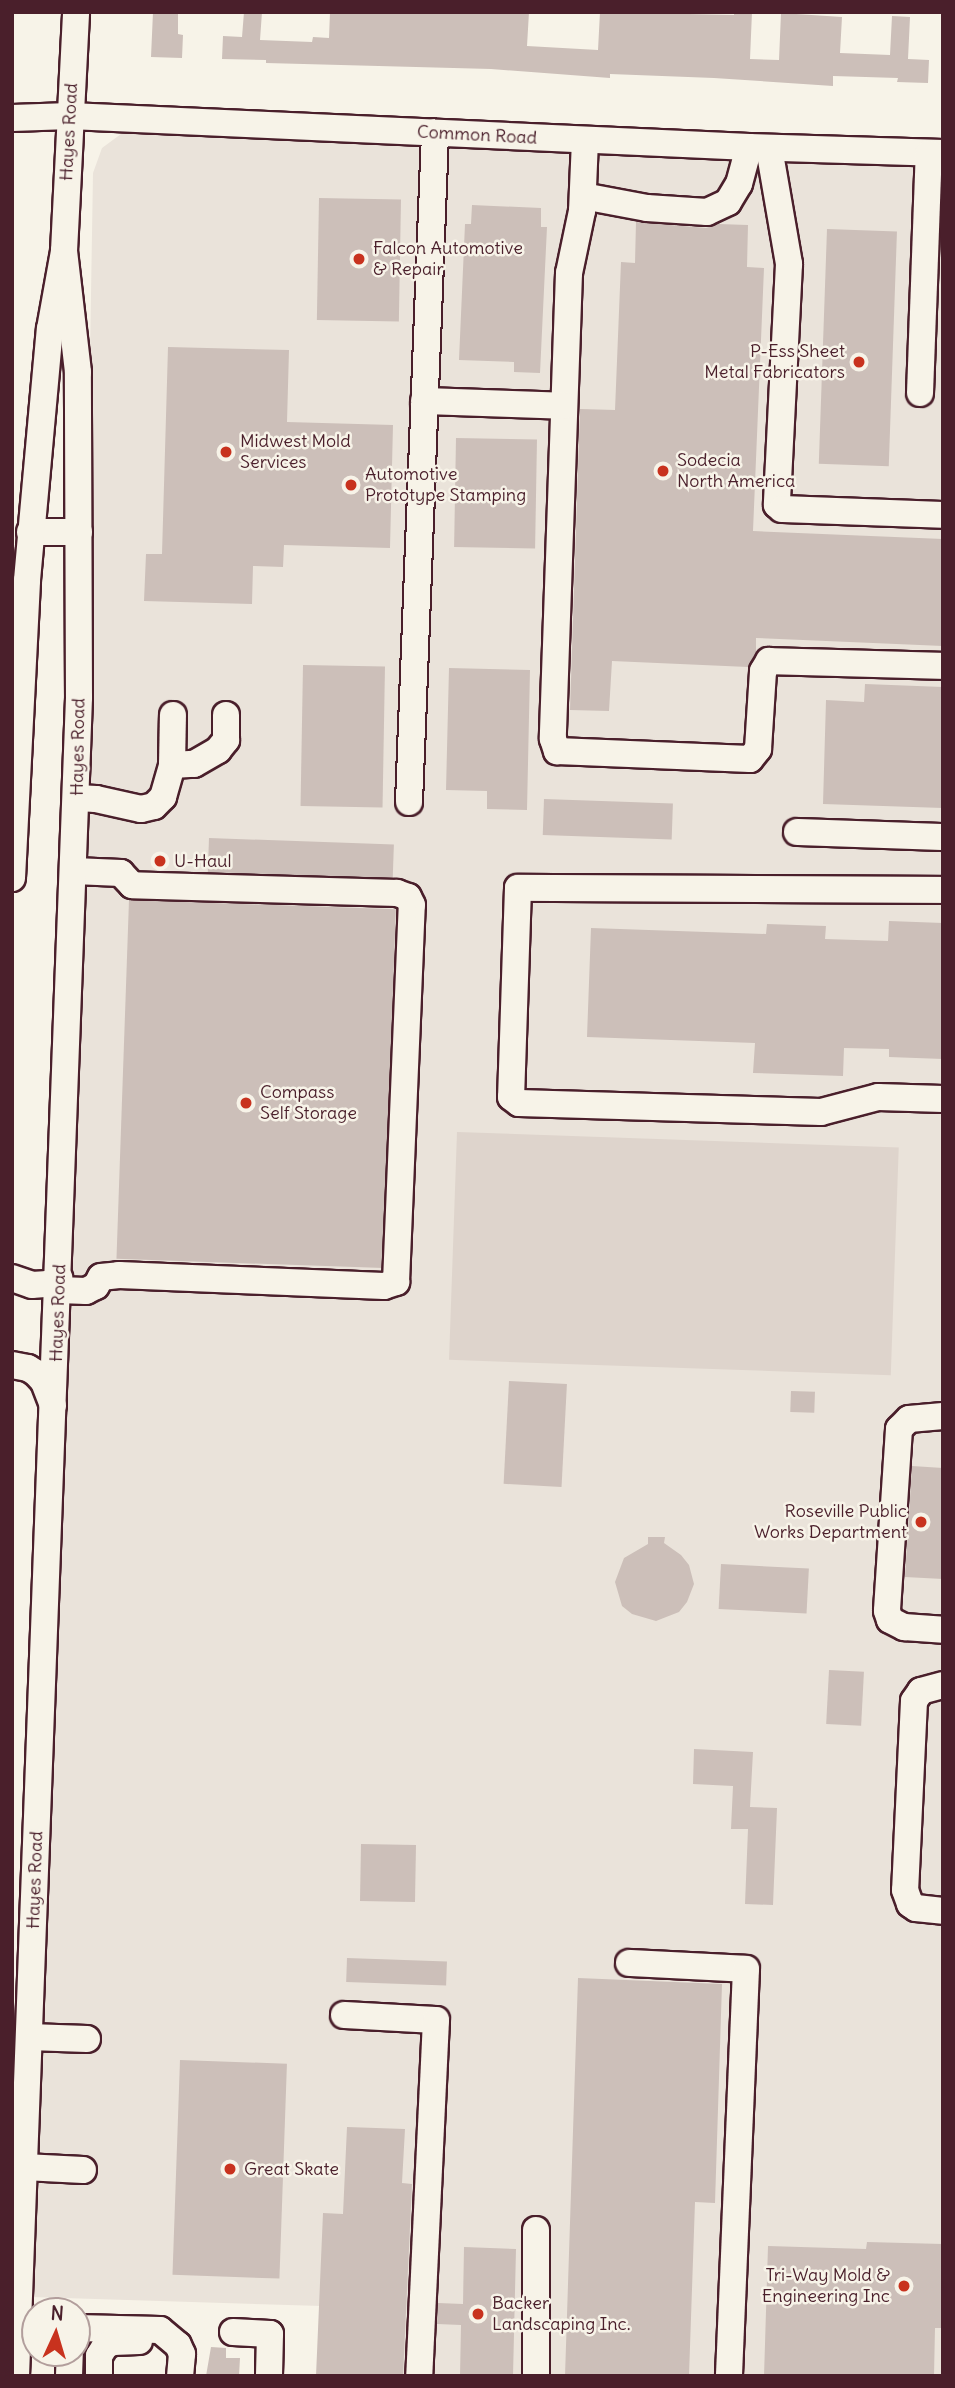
<!DOCTYPE html>
<style>
body{margin:0}
#map{position:relative;width:955px;height:2388px;overflow:hidden;background:#f7f3e8;font-family:Delius,sans-serif}
div>[style]{position:absolute}
.built>*{inset:0;background:#eae3da}
.green>*{inset:0;background:#ded4cc;transform-origin:0 0}
.building>*{inset:0;background:#ccbfb9;transform-origin:0 0}
.roads{filter:drop-shadow(2px 0 #4a1f2b) drop-shadow(-2px 0 #4a1f2b) drop-shadow(0 2px #4a1f2b) drop-shadow(0 -2px #4a1f2b)}
.minor>*{height:26px;margin:-13px;padding:0 13px;transform-origin:13px;border-radius:13px;background:#f7f3e8}
.dots>*{width:19px;height:19px;translate:-50% -50%;box-sizing:border-box;border:4px solid #f7f3e8;border-radius:50%}
span{translate:-50% -50%;white-space:nowrap;text-align:center;line-height:1.15;-webkit-text-stroke:5px #f7f3e8;paint-order:stroke}
.street-label{font-size:18px;color:#4a1f2b}
.poi-label{font-size:18px;color:#4a1f2b}
.left{translate:0 -50%;text-align:left}
.right{translate:-100% -50%;text-align:right}
.frame{position:absolute;inset:0;border:14px solid #4a1f2b;pointer-events:none}
.north{position:absolute;left:21px;top:2297px;width:70px;height:70px;box-sizing:border-box;background:#f7f3e8;border:2px solid #b29e9c;border-radius:50%;rotate:4deg;font-size:19px;font-weight:700;line-height:28px;text-align:center;color:#4a1f2b}
.north::after{content:'';display:block;margin:auto;width:24px;height:32px;background:#c8321e;clip-path:polygon(50% 0,100% 100%,50% 72%,0 100%)}
</style>
<div id="map">
<div class="built">
<i style="clip-path:polygon(135px 132px,943px 167px,943px 2376px,318px 2376px,322px 2306px,31px 2297px,89px 416px,93px 173px,102px 148px,121px 134px)"></i>
</div>
<div class="green">
<i style="left:457px;top:1132px;width:442px;height:228px;rotate:2deg"></i>
</div>
<div class="building">
<i style="clip-path:polygon(153px 12px,178px 12px,178px 34px,183px 35px,182px 58px,151px 57px)"></i>
<i style="clip-path:polygon(244px 12px,262px 12px,260px 40px,312px 42px,313px 37px,329px 38px,330px 12px,529px 12px,527px 46px,598px 50px,600px 12px,734px 15px,734px 12px,752px 12px,750px 59px,779px 60px,781px 13px,842px 17px,840px 53px,890px 55px,892px 16px,910px 17px,908px 59px,929px 60px,928px 83px,897px 82px,898px 78px,833px 76px,833px 86px,714px 78px,610px 74px,610px 78px,491px 69px,266px 63px,266px 60px,222px 59px,223px 36px,242px 37px)"></i>
<i style="left:319px;top:198px;width:82px;height:122px;rotate:1deg"></i>
<i style="clip-path:polygon(472px 205px,541px 208px,541px 227px,547px 227px,540px 373px,514px 372px,514px 362px,459px 360px,465px 224px,471px 224px)"></i>
<i style="clip-path:polygon(636px 222px,706px 228px,718px 224px,748px 225px,747px 267px,764px 268px,753px 531px,943px 539px,943px 646px,756px 638px,756px 652px,748px 667px,612px 661px,609px 711px,570px 710px,580px 409px,615px 410px,621px 262px,635px 263px)"></i>
<i style="left:827px;top:229px;width:70px;height:235px;rotate:2deg"></i>
<i style="clip-path:polygon(168px 347px,289px 350px,287px 422px,393px 425px,390px 548px,284px 545px,283px 567px,253px 566px,252px 604px,144px 601px,146px 554px,162px 554px)"></i>
<i style="left:456px;top:438px;width:81px;height:109px;rotate:1deg"></i>
<i style="left:303px;top:665px;width:82px;height:141px;rotate:1deg"></i>
<i style="clip-path:polygon(449px 668px,530px 670px,527px 810px,487px 809px,487px 791px,446px 790px)"></i>
<i style="clip-path:polygon(865px 684px,943px 687px,943px 808px,823px 804px,826px 700px,864px 702px)"></i>
<i style="left:544px;top:799px;width:129px;height:36px;rotate:2deg"></i>
<i style="left:209px;top:838px;width:185px;height:34px;rotate:2deg"></i>
<i style="left:129px;top:900px;width:267px;height:359px;rotate:2deg"></i>
<i style="clip-path:polygon(889px 921px,943px 923px,943px 1059px,889px 1057px,889px 1049px,844px 1048px,843px 1076px,753px 1073px,755px 1043px,587px 1037px,591px 928px,766px 934px,767px 924px,826px 926px,825px 939px,888px 941px)"></i>
<i style="left:509px;top:1381px;width:58px;height:103px;rotate:3deg"></i>
<i style="left:791px;top:1391px;width:24px;height:21px;rotate:2deg"></i>
<i style="clip-path:polygon(912px 1466px,943px 1468px,943px 1579px,905px 1577px)"></i>
<i style="clip-path:polygon(648px 1537px,665px 1537px,664px 1543px,681px 1555px,689px 1565px,694px 1584px,687px 1602px,679px 1612px,656px 1621px,632px 1614px,622px 1606px,615px 1582px,624px 1558px,648px 1544px)"></i>
<i style="left:721px;top:1564px;width:88px;height:45px;rotate:3deg"></i>
<i style="left:829px;top:1670px;width:35px;height:54px;rotate:3deg"></i>
<i style="clip-path:polygon(694px 1749px,753px 1752px,750px 1807px,777px 1808px,773px 1905px,745px 1904px,748px 1829px,731px 1829px,733px 1786px,693px 1784px)"></i>
<i style="left:361px;top:1844px;width:55px;height:57px;rotate:1deg"></i>
<i style="left:347px;top:1958px;width:100px;height:24px;rotate:2deg"></i>
<i style="clip-path:polygon(578px 1978px,722px 1984px,715px 2203px,695px 2202px,689px 2376px,565px 2376px)"></i>
<i style="left:180px;top:2060px;width:107px;height:215px;rotate:2deg"></i>
<i style="clip-path:polygon(347px 2127px,405px 2129px,402px 2183px,412px 2184px,403px 2376px,316px 2376px,323px 2213px,343px 2214px)"></i>
<i style="clip-path:polygon(867px 2242px,943px 2244px,943px 2328px,935px 2328px,934px 2376px,764px 2376px,768px 2246px,866px 2249px)"></i>
<i style="clip-path:polygon(464px 2247px,516px 2249px,513px 2376px,460px 2376px,461px 2325px,437px 2324px,438px 2303px,463px 2304px)"></i>
<i style="clip-path:polygon(211px 2347px,226px 2348px,226px 2358px,240px 2358px,239px 2376px,206px 2376px)"></i>
</div>
<div class="roads">
<div class="minor">
<i style="left:12px;top:118px;width:58px;rotate:-2deg"></i>
<i style="left:70px;top:116px;width:680px;rotate:2.61deg"></i>
<i style="left:749px;top:147px;width:194px;rotate:1.8deg"></i>
<i style="left:585px;top:140px;width:71px;rotate:92.4deg"></i>
<i style="left:582px;top:211px;width:63px;rotate:101.8deg"></i>
<i style="left:569px;top:273px;width:466px;rotate:92deg"></i>
<i style="left:553px;top:739px;width:13px;rotate:72deg"></i>
<i style="left:557px;top:751px;width:193px;rotate:2.4deg"></i>
<i style="left:750px;top:759px;width:13px;rotate:-51deg"></i>
<i style="left:758px;top:749px;width:78px;rotate:-86.3deg"></i>
<i style="left:763px;top:671px;width:12px;rotate:-59deg"></i>
<i style="left:769px;top:661px;width:174px;rotate:1.6deg"></i>
<i style="left:769px;top:148px;width:118px;rotate:80.2deg"></i>
<i style="left:789px;top:264px;width:241px;rotate:92.9deg"></i>
<i style="left:777px;top:505px;width:6px;rotate:39deg"></i>
<i style="left:782px;top:509px;width:161px;rotate:2.1deg"></i>
<i style="left:583px;top:196px;width:65px;rotate:10.6deg"></i>
<i style="left:647px;top:208px;width:60px;rotate:3.8deg"></i>
<i style="left:707px;top:212px;width:23px;rotate:-25deg"></i>
<i style="left:728px;top:202px;width:21px;rotate:-59deg"></i>
<i style="left:739px;top:184px;width:38px;rotate:-75deg"></i>
<i style="left:920px;top:393px;width:240px;rotate:-87.9deg"></i>
<i style="left:424px;top:401px;width:140px;rotate:2deg"></i>
<i style="left:30px;top:532px;width:49px"></i>
<i style="left:172px;top:765px;width:50px;rotate:-88.9deg"></i>
<i style="left:77px;top:798px;width:19px;rotate:3deg"></i>
<i style="left:96px;top:799px;width:46px;rotate:12.5deg"></i>
<i style="left:141px;top:809px;width:13px;rotate:-13deg"></i>
<i style="left:154px;top:806px;width:13px;rotate:-45deg"></i>
<i style="left:163px;top:797px;width:33px;rotate:-74deg"></i>
<i style="left:172px;top:765px;width:22px;rotate:-3deg"></i>
<i style="left:194px;top:764px;width:28px;rotate:-30deg"></i>
<i style="left:218px;top:750px;width:13px;rotate:-51deg"></i>
<i style="left:226px;top:740px;width:25px;rotate:-90deg"></i>
<i style="left:409px;top:802px;width:670px;rotate:-87.77deg"></i>
<i style="left:797px;top:832px;width:146px;rotate:2deg"></i>
<i style="left:12px;top:878px;width:298px;rotate:-87.1deg"></i>
<i style="left:27px;top:580px;width:252px;rotate:-84.8deg"></i>
<i style="left:50px;top:329px;width:79px;rotate:-79.8deg"></i>
<i style="left:64px;top:251px;width:239px;rotate:-87.1deg"></i>
<i style="left:943px;top:890px;width:425px;rotate:-179.7deg"></i>
<i style="left:518px;top:888px;width:209px;rotate:91.9deg"></i>
<i style="left:511px;top:1097px;width:10px;rotate:37deg"></i>
<i style="left:519px;top:1103px;width:302px;rotate:1.7deg"></i>
<i style="left:821px;top:1112px;width:59px;rotate:-14.7deg"></i>
<i style="left:878px;top:1097px;width:65px;rotate:1.8deg"></i>
<i style="left:12px;top:1278px;width:21px;rotate:19deg"></i>
<i style="left:32px;top:1285px;width:16px;rotate:-4deg"></i>
<i style="left:48px;top:1284px;width:13px;rotate:-29deg"></i>
<i style="left:59px;top:1290px;width:27px;rotate:2deg"></i>
<i style="left:86px;top:1291px;width:11px;rotate:-27deg"></i>
<i style="left:96px;top:1286px;width:10px;rotate:-61deg"></i>
<i style="left:101px;top:1277px;width:18px;rotate:-6deg"></i>
<i style="left:119px;top:1275px;width:265px;rotate:2.4deg"></i>
<i style="left:384px;top:1286px;width:13px;rotate:-18deg"></i>
<i style="left:396px;top:1282px;width:377px;rotate:-87.6deg"></i>
<i style="left:412px;top:905px;width:9px;rotate:-117deg"></i>
<i style="left:408px;top:897px;width:12px;rotate:-160deg"></i>
<i style="left:397px;top:893px;width:265px;rotate:-178.3deg"></i>
<i style="left:132px;top:885px;width:16px;rotate:-133deg"></i>
<i style="left:121px;top:873px;width:47px;rotate:-177.6deg"></i>
<i style="left:12px;top:1365px;width:16px;rotate:11deg"></i>
<i style="left:28px;top:1368px;width:9px;rotate:32deg"></i>
<i style="left:36px;top:1373px;width:12px;rotate:48deg"></i>
<i style="left:44px;top:1382px;width:25px;rotate:69deg"></i>
<i style="left:943px;top:1416px;width:34px;rotate:175deg"></i>
<i style="left:909px;top:1419px;width:14px;rotate:135deg"></i>
<i style="left:899px;top:1429px;width:182px;rotate:93.8deg"></i>
<i style="left:887px;top:1611px;width:9px;rotate:72deg"></i>
<i style="left:890px;top:1620px;width:16px;rotate:27deg"></i>
<i style="left:904px;top:1627px;width:39px;rotate:4deg"></i>
<i style="left:943px;top:1685px;width:23px;rotate:165deg"></i>
<i style="left:921px;top:1691px;width:12px;rotate:125deg"></i>
<i style="left:914px;top:1701px;width:189px;rotate:92.7deg"></i>
<i style="left:905px;top:1890px;width:15px;rotate:70deg"></i>
<i style="left:910px;top:1904px;width:7px;rotate:34deg"></i>
<i style="left:916px;top:1908px;width:27px;rotate:6deg"></i>
<i style="left:629px;top:1963px;width:117px;rotate:2.9deg"></i>
<i style="left:746px;top:1969px;width:407px;rotate:92.4deg"></i>
<i style="left:344px;top:2015px;width:92px;rotate:3.1deg"></i>
<i style="left:436px;top:2020px;width:356px;rotate:92.7deg"></i>
<i style="left:29px;top:2037px;width:58px;rotate:2deg"></i>
<i style="left:24px;top:2167px;width:59px;rotate:2.9deg"></i>
<i style="left:536px;top:2230px;width:146px;rotate:90deg"></i>
<i style="left:77px;top:2328px;width:83px;rotate:1.4deg"></i>
<i style="left:160px;top:2330px;width:23px;rotate:40deg"></i>
<i style="left:178px;top:2345px;width:10px;rotate:66deg"></i>
<i style="left:182px;top:2354px;width:22px;rotate:95deg"></i>
<i style="left:233px;top:2332px;width:37px;rotate:3deg"></i>
<i style="left:270px;top:2334px;width:42px;rotate:91.4deg"></i>
<i style="left:16px;top:2376px;width:1680px;rotate:-87.85deg"></i>
<i style="left:79px;top:697px;width:325px;rotate:-90.2deg"></i>
<i style="left:78px;top:372px;width:122px;rotate:-96.6deg"></i>
<i style="left:69px;top:2376px;width:23px;rotate:-88deg"></i>
<i style="left:99px;top:2376px;width:20px;rotate:-90deg"></i>
<i style="left:99px;top:2356px;width:12px;rotate:-59deg"></i>
<i style="left:105px;top:2346px;width:9px;rotate:-27deg"></i>
<i style="left:113px;top:2342px;width:26px;rotate:-2deg"></i>
</div>
</div>
<div class="dots">
<i style="left:359px;top:259px;background:#c8321e"></i>
<i style="left:859px;top:362px;background:#c8321e"></i>
<i style="left:226px;top:452px;background:#c8321e"></i>
<i style="left:663px;top:471px;background:#c8321e"></i>
<i style="left:351px;top:485px;background:#c8321e"></i>
<i style="left:160px;top:861px;background:#c8321e"></i>
<i style="left:246px;top:1103px;background:#c8321e"></i>
<i style="left:921px;top:1522px;background:#c8321e"></i>
<i style="left:230px;top:2169px;background:#c8321e"></i>
<i style="left:904px;top:2286px;background:#c8321e"></i>
<i style="left:478px;top:2314px;background:#c8321e"></i>
</div>
<div class="street-label">
<span style="left:69px;top:132px;rotate:-87deg">Hayes Road</span>
<span style="left:477px;top:135px;rotate:3deg">Common Road</span>
<span style="left:78px;top:747px;rotate:-89deg">Hayes Road</span>
<span style="left:58px;top:1313px;rotate:-88deg">Hayes Road</span>
<span style="left:35px;top:1880px;rotate:-88deg">Hayes Road</span>
</div>
<div class="poi-label">
<span class="left" style="left:373px;top:259px">Falcon Automotive<br>&amp; Repair</span>
<span class="right" style="left:845px;top:362px">P-Ess Sheet<br>Metal Fabricators</span>
<span class="left" style="left:240px;top:452px">Midwest Mold<br>Services</span>
<span class="left" style="left:677px;top:471px">Sodecia<br>North America</span>
<span class="left" style="left:365px;top:485px">Automotive<br>Prototype Stamping</span>
<span class="left" style="left:174px;top:861px">U-Haul</span>
<span class="left" style="left:260px;top:1103px">Compass<br>Self Storage</span>
<span class="right" style="left:907px;top:1522px">Roseville Public<br>Works Department</span>
<span class="left" style="left:244px;top:2169px">Great Skate</span>
<span class="right" style="left:890px;top:2286px">Tri-Way Mold &amp;<br>Engineering Inc</span>
<span class="left" style="left:492px;top:2314px">Backer<br>Landscaping Inc.</span>
</div>
<div class="frame"></div>
<div class="north">N</div>
</div>
